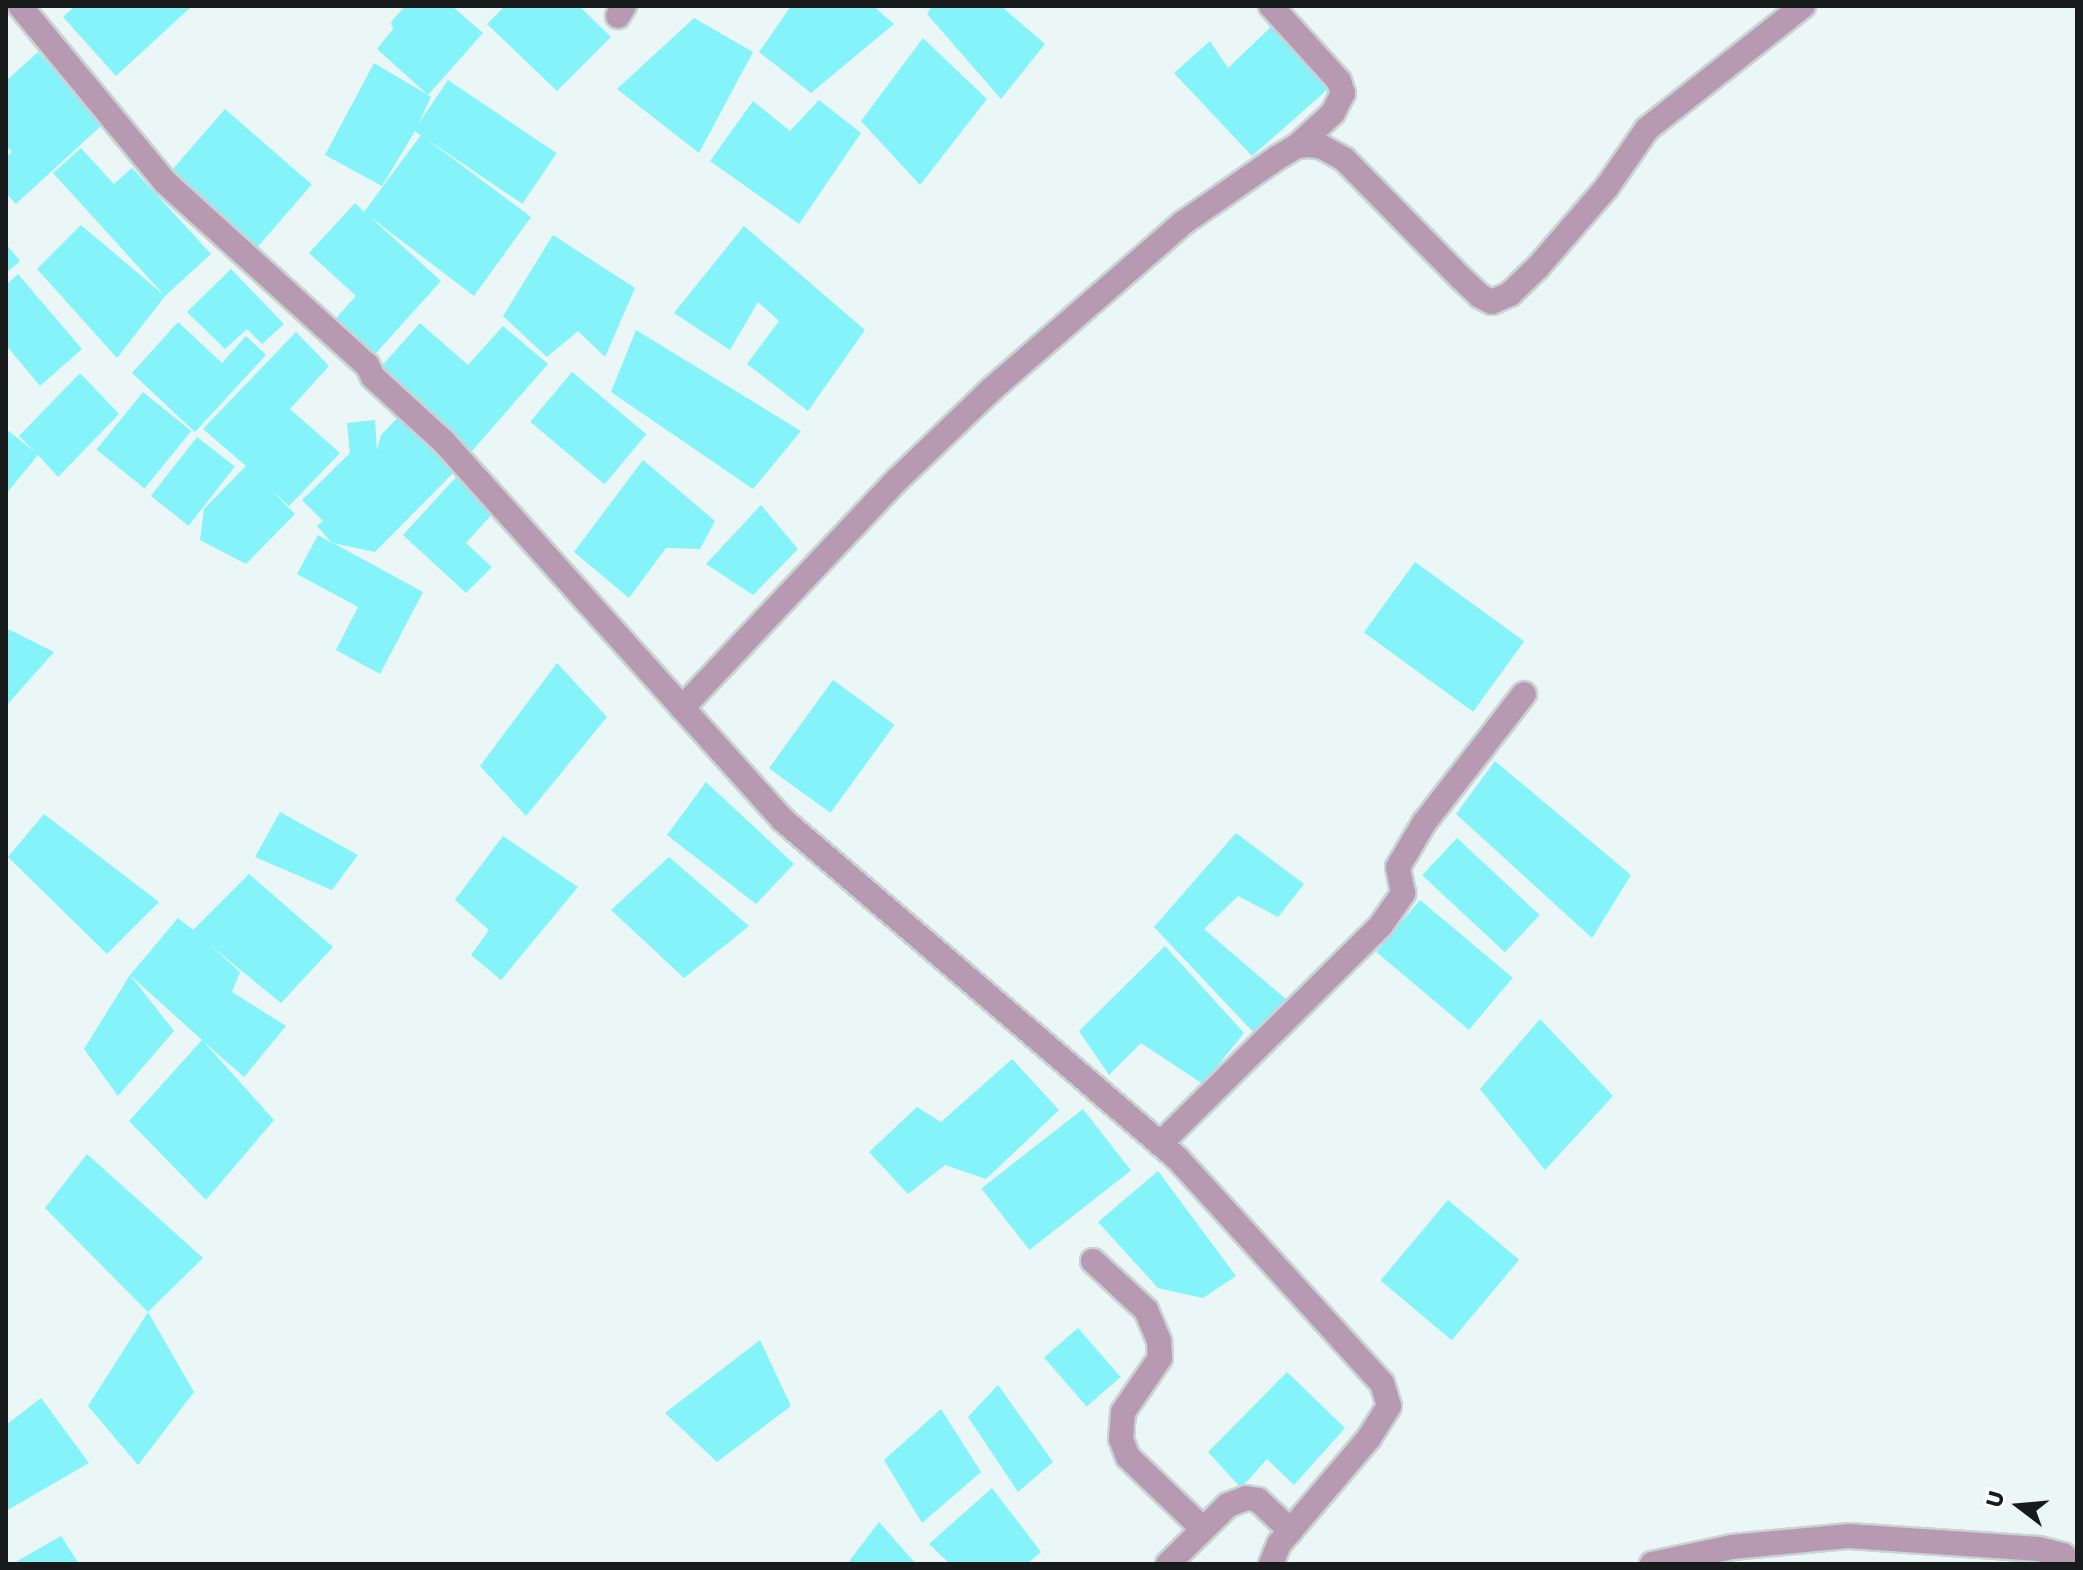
<!DOCTYPE html>
<style>
body{margin:0}
#map{position:relative;width:2083px;height:1570px;overflow:hidden;background:#ebf6f7;font-family:Poppins,sans-serif}
div>[style]{position:absolute}
.building>*{inset:0;background:#85f3fa;transform-origin:0 0}
.roads{filter:drop-shadow(2px 0 #c9d3d4) drop-shadow(-2px 0 #c9d3d4) drop-shadow(0 2px #c9d3d4) drop-shadow(0 -2px #c9d3d4)}
.minor>*{height:24px;margin:-12px;padding:0 12px;transform-origin:12px;border-radius:12px;background:#b79ab1}
span{translate:-50% -50%;white-space:nowrap;text-align:center;line-height:1.15;-webkit-text-stroke:7px #fff;paint-order:stroke}
.frame{position:absolute;inset:0;border:8px solid #171b1b;pointer-events:none}
.north{position:absolute;left:1979px;top:1466px;width:80px;height:80px;-webkit-text-stroke:6px #fff;paint-order:stroke;rotate:286deg;font-size:22px;font-weight:700;line-height:32px;text-align:center;color:#171b1b}
.north::after{content:'';display:block;margin:auto;width:28px;height:36px;background:#171b1b;clip-path:polygon(50% 0,100% 100%,50% 72%,0 100%)}
</style>
<div id="map">
<div class="building">
<i style="clip-path:polygon(75px 6px,192px 6px,116px 76px,63px 17px)"></i>
<i style="clip-path:polygon(405px 6px,452px 6px,483px 33px,428px 95px,431px 97px,415px 131px,382px 186px,325px 155px,374px 63px,428px 95px,377px 49px,393px 29px,391px 22px)"></i>
<i style="clip-path:polygon(505px 6px,579px 6px,611px 37px,557px 91px,487px 24px)"></i>
<i style="clip-path:polygon(791px 6px,873px 6px,894px 24px,811px 93px,759px 52px)"></i>
<i style="clip-path:polygon(932px 6px,1001px 6px,1045px 44px,1001px 99px,927px 14px)"></i>
<i style="clip-path:polygon(694px 18px,753px 52px,699px 153px,617px 89px)"></i>
<i style="clip-path:polygon(1274px 24px,1327px 90px,1252px 156px,1174px 73px,1210px 41px,1228px 68px)"></i>
<i style="clip-path:polygon(923px 38px,987px 99px,920px 185px,861px 121px)"></i>
<i style="clip-path:polygon(38px 52px,103px 124px,16px 204px,6px 193px,6px 157px,12px 152px,6px 146px,6px 81px)"></i>
<i style="left:448px;top:80px;width:131px;height:61px;rotate:34deg"></i>
<i style="clip-path:polygon(819px 100px,861px 133px,799px 224px,710px 161px,753px 101px,790px 131px)"></i>
<i style="left:225px;top:109px;width:115px;height:91px;rotate:41deg"></i>
<i style="clip-path:polygon(421px 135px,531px 217px,474px 296px,369px 216px,441px 281px,367px 363px,328px 327px,356px 296px,309px 253px,355px 203px,364px 212px)"></i>
<i style="clip-path:polygon(81px 148px,114px 184px,132px 168px,211px 254px,165px 296px,53px 173px)"></i>
<i style="clip-path:polygon(81px 225px,165px 296px,117px 358px,37px 269px)"></i>
<i style="clip-path:polygon(744px 226px,865px 330px,808px 411px,747px 364px,779px 321px,758px 302px,730px 350px,674px 313px)"></i>
<i style="clip-path:polygon(553px 235px,635px 288px,605px 357px,578px 331px,547px 357px,503px 316px)"></i>
<i style="clip-path:polygon(6px 244px,20px 261px,6px 273px)"></i>
<i style="clip-path:polygon(231px 269px,284px 324px,262px 344px,247px 329px,225px 349px,187px 312px)"></i>
<i style="clip-path:polygon(18px 274px,82px 349px,40px 386px,6px 345px,6px 285px)"></i>
<i style="clip-path:polygon(178px 322px,222px 363px,246px 336px,266px 355px,195px 432px,132px 373px)"></i>
<i style="clip-path:polygon(420px 323px,468px 365px,503px 326px,548px 364px,472px 451px,378px 370px)"></i>
<i style="clip-path:polygon(636px 330px,801px 431px,753px 489px,611px 392px)"></i>
<i style="clip-path:polygon(296px 332px,329px 366px,290px 409px,340px 453px,289px 506px,270px 489px,295px 514px,246px 564px,200px 540px,204px 509px,246px 466px,203px 429px)"></i>
<i style="left:572px;top:372px;width:97px;height:65px;rotate:40deg"></i>
<i style="clip-path:polygon(80px 373px,119px 414px,58px 477px,38px 455px,6px 494px,6px 429px,35px 452px,19px 436px)"></i>
<i style="left:143px;top:392px;width:62px;height:74px;rotate:39deg"></i>
<i style="clip-path:polygon(403px 412px,459px 467px,375px 552px,333px 543px,423px 592px,380px 674px,336px 650px,358px 607px,297px 574px,318px 535px,332px 543px,317px 526px,323px 521px,302px 500px,350px 453px,347px 423px,375px 420px,377px 450px,381px 435px)"></i>
<i style="left:197px;top:437px;width:48px;height:75px;rotate:38deg"></i>
<i style="clip-path:polygon(643px 460px,715px 521px,700px 549px,666px 548px,629px 598px,574px 552px)"></i>
<i style="clip-path:polygon(457px 476px,495px 511px,466px 543px,492px 567px,466px 593px,403px 535px)"></i>
<i style="clip-path:polygon(761px 505px,798px 549px,753px 595px,706px 564px)"></i>
<i style="left:1415px;top:562px;width:135px;height:87px;rotate:36deg"></i>
<i style="clip-path:polygon(6px 628px,54px 652px,6px 706px)"></i>
<i style="clip-path:polygon(557px 663px,607px 717px,526px 816px,480px 766px)"></i>
<i style="left:833px;top:680px;width:76px;height:109px;rotate:36deg"></i>
<i style="clip-path:polygon(1495px 761px,1631px 875px,1592px 938px,1456px 814px)"></i>
<i style="clip-path:polygon(706px 782px,794px 864px,756px 904px,667px 835px)"></i>
<i style="clip-path:polygon(280px 812px,358px 855px,332px 890px,255px 857px)"></i>
<i style="clip-path:polygon(44px 814px,159px 902px,107px 954px,8px 857px)"></i>
<i style="clip-path:polygon(1236px 833px,1304px 884px,1278px 917px,1238px 896px,1204px 929px,1287px 1000px,1255px 1034px,1154px 927px)"></i>
<i style="clip-path:polygon(503px 836px,578px 887px,501px 980px,471px 955px,489px 930px,455px 900px)"></i>
<i style="left:1457px;top:838px;width:113px;height:51px;rotate:43deg"></i>
<i style="clip-path:polygon(669px 857px,749px 926px,684px 978px,611px 910px)"></i>
<i style="clip-path:polygon(249px 874px,333px 947px,281px 1003px,210px 945px,240px 972px,232px 992px,286px 1026px,244px 1077px,204px 1042px,274px 1120px,206px 1200px,129px 1121px,202px 1040px,130px 975px,174px 1031px,118px 1096px,84px 1049px,130px 975px,178px 918px,193px 930px)"></i>
<i style="left:1420px;top:900px;width:121px;height:68px;rotate:40deg"></i>
<i style="clip-path:polygon(1165px 946px,1244px 1033px,1203px 1084px,1141px 1043px,1109px 1075px,1079px 1031px)"></i>
<i style="clip-path:polygon(1540px 1019px,1613px 1096px,1545px 1170px,1480px 1089px)"></i>
<i style="clip-path:polygon(1012px 1059px,1059px 1110px,986px 1179px,945px 1165px,908px 1194px,869px 1152px,917px 1107px,941px 1122px)"></i>
<i style="left:1083px;top:1109px;width:78px;height:129px;rotate:52deg"></i>
<i style="clip-path:polygon(87px 1154px,203px 1258px,148px 1312px,45px 1208px)"></i>
<i style="clip-path:polygon(1158px 1171px,1236px 1276px,1203px 1298px,1158px 1288px,1098px 1222px)"></i>
<i style="left:1448px;top:1200px;width:93px;height:105px;rotate:40deg"></i>
<i style="clip-path:polygon(148px 1312px,194px 1392px,138px 1465px,88px 1406px)"></i>
<i style="left:1078px;top:1328px;width:65px;height:45px;rotate:49deg"></i>
<i style="clip-path:polygon(760px 1340px,791px 1406px,717px 1462px,665px 1413px)"></i>
<i style="clip-path:polygon(1287px 1372px,1345px 1428px,1294px 1485px,1267px 1459px,1241px 1488px,1208px 1452px)"></i>
<i style="clip-path:polygon(998px 1385px,1053px 1462px,1018px 1492px,968px 1417px)"></i>
<i style="clip-path:polygon(41px 1398px,89px 1463px,6px 1511px,6px 1425px)"></i>
<i style="clip-path:polygon(941px 1409px,981px 1472px,922px 1523px,884px 1460px)"></i>
<i style="clip-path:polygon(992px 1488px,1041px 1552px,1027px 1564px,950px 1564px,929px 1544px)"></i>
<i style="clip-path:polygon(879px 1522px,916px 1564px,847px 1564px)"></i>
<i style="clip-path:polygon(61px 1536px,79px 1564px,12px 1564px)"></i>
</div>
<div class="roads">
<div class="minor">
<i style="left:20px;top:6px;width:228px;rotate:50.5deg"></i>
<i style="left:165px;top:182px;width:273px;rotate:42.2deg"></i>
<i style="left:367px;top:365px;width:13px;rotate:63deg"></i>
<i style="left:373px;top:377px;width:96px;rotate:42.5deg"></i>
<i style="left:444px;top:442px;width:508px;rotate:48.11deg"></i>
<i style="left:783px;top:820px;width:519px;rotate:40.63deg"></i>
<i style="left:1177px;top:1158px;width:304px;rotate:47.7deg"></i>
<i style="left:1382px;top:1383px;width:24px;rotate:73deg"></i>
<i style="left:1389px;top:1406px;width:38px;rotate:122deg"></i>
<i style="left:1369px;top:1438px;width:139px;rotate:130.3deg"></i>
<i style="left:1279px;top:1544px;width:22px;rotate:112deg"></i>
<i style="left:1271px;top:6px;width:101px;rotate:47.8deg"></i>
<i style="left:1339px;top:81px;width:13px;rotate:72deg"></i>
<i style="left:1343px;top:93px;width:22px;rotate:117deg"></i>
<i style="left:1333px;top:113px;width:49px;rotate:137.5deg"></i>
<i style="left:618px;top:16px;width:12px;rotate:-59deg"></i>
<i style="left:682px;top:708px;width:315px;rotate:-46.7deg"></i>
<i style="left:898px;top:479px;width:130px;rotate:-43.8deg"></i>
<i style="left:992px;top:389px;width:253px;rotate:-41deg"></i>
<i style="left:1183px;top:223px;width:114px;rotate:-34.7deg"></i>
<i style="left:1277px;top:158px;width:23px;rotate:-31deg"></i>
<i style="left:1297px;top:146px;width:13px;rotate:-4deg"></i>
<i style="left:1310px;top:145px;width:12px;rotate:9deg"></i>
<i style="left:1322px;top:147px;width:25px;rotate:29deg"></i>
<i style="left:1344px;top:159px;width:167px;rotate:45.5deg"></i>
<i style="left:1461px;top:278px;width:26px;rotate:43deg"></i>
<i style="left:1480px;top:296px;width:13px;rotate:27deg"></i>
<i style="left:1492px;top:302px;width:20px;rotate:-24deg"></i>
<i style="left:1510px;top:294px;width:39px;rotate:-44deg"></i>
<i style="left:1538px;top:267px;width:106px;rotate:-49.2deg"></i>
<i style="left:1607px;top:187px;width:70px;rotate:-55.4deg"></i>
<i style="left:1647px;top:129px;width:199px;rotate:-38.3deg"></i>
<i style="left:1160px;top:1144px;width:311px;rotate:-44.7deg"></i>
<i style="left:1381px;top:925px;width:39px;rotate:-55deg"></i>
<i style="left:1403px;top:893px;width:26px;rotate:-101deg"></i>
<i style="left:1398px;top:867px;width:51px;rotate:-59.4deg"></i>
<i style="left:1424px;top:823px;width:163px;rotate:-52.2deg"></i>
<i style="left:1093px;top:1261px;width:72px;rotate:42.8deg"></i>
<i style="left:1146px;top:1310px;width:34px;rotate:67deg"></i>
<i style="left:1159px;top:1341px;width:17px;rotate:87deg"></i>
<i style="left:1160px;top:1358px;width:65px;rotate:124.4deg"></i>
<i style="left:1123px;top:1412px;width:27px;rotate:94deg"></i>
<i style="left:1121px;top:1439px;width:19px;rotate:69deg"></i>
<i style="left:1128px;top:1457px;width:104px;rotate:43.8deg"></i>
<i style="left:1168px;top:1564px;width:84px;rotate:-44.5deg"></i>
<i style="left:1228px;top:1505px;width:19px;rotate:-21deg"></i>
<i style="left:1246px;top:1498px;width:12px;rotate:9deg"></i>
<i style="left:1258px;top:1500px;width:45px;rotate:43.2deg"></i>
<i style="left:1652px;top:1564px;width:82px;rotate:-12deg"></i>
<i style="left:1732px;top:1547px;width:118px;rotate:-5.4deg"></i>
<i style="left:1849px;top:1536px;width:190px;rotate:3.9deg"></i>
<i style="left:2039px;top:1549px;width:25px;rotate:14deg"></i>
<i style="left:2063px;top:1555px;width:13px;rotate:42deg"></i>
</div>
</div>
<div class="frame"></div>
<div class="north">U</div>
</div>
